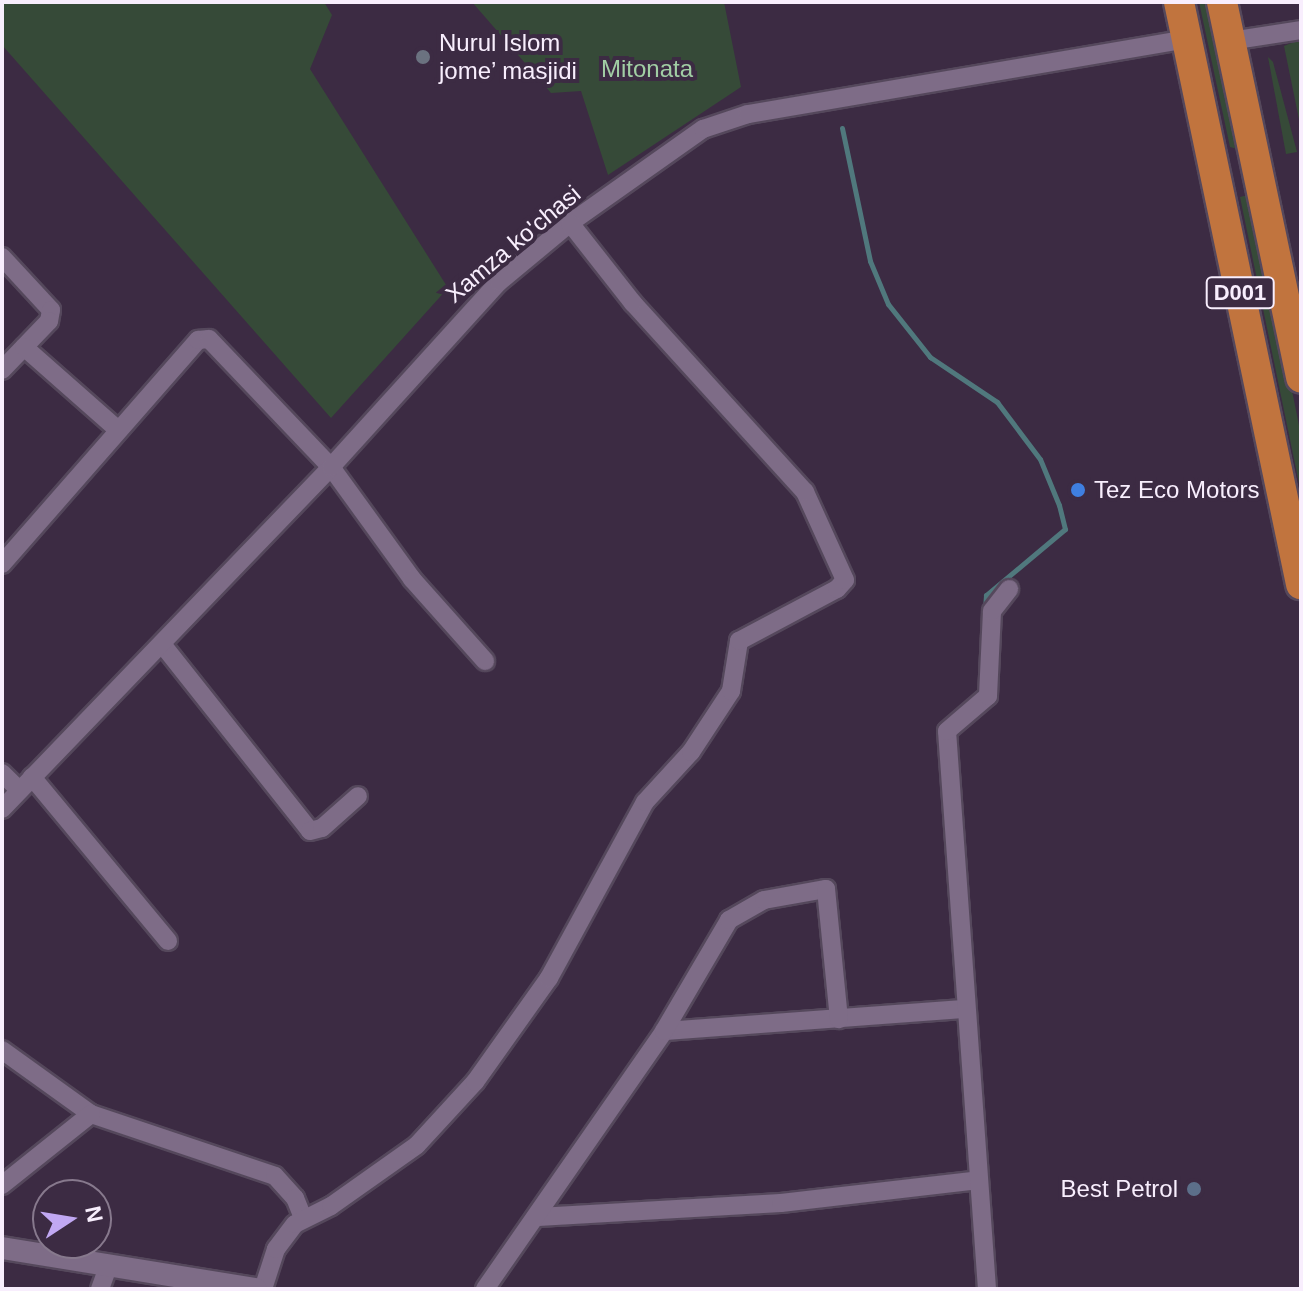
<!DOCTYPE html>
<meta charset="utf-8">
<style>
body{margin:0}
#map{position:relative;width:1303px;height:1291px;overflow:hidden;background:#3c2b43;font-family:Arial,sans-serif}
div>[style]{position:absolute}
.green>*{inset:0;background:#364a38}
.stream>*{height:5px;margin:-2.5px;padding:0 2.5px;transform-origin:2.5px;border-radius:2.5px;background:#50787d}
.roads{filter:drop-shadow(2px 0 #55485c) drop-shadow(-2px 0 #55485c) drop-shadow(0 2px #55485c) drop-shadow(0 -2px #55485c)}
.minor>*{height:18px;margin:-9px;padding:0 9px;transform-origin:9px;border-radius:9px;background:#7e6c87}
.tertiary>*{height:22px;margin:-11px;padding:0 11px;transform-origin:11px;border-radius:11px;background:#7e6c87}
.trunk>*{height:30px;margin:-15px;padding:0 15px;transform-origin:15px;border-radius:15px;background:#c1743e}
.dots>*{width:22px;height:22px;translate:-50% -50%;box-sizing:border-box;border:4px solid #3c2b43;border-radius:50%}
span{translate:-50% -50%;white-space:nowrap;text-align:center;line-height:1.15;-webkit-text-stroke:8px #3c2b43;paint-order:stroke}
.shield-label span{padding:2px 6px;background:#3c2b43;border:2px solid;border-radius:6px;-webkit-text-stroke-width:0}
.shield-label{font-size:22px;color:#f8eefd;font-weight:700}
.poi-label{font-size:24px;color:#f8eefd}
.left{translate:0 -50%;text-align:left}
.right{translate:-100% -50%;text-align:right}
.park-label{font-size:24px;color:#a1cea4}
.street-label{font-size:24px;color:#f8eefd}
.frame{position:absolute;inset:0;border:4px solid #f8eefd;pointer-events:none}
.north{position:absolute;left:32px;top:1179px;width:80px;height:80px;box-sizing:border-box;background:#3c2b43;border:2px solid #87798d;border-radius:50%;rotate:78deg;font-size:22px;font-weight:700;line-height:32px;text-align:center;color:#f8eefd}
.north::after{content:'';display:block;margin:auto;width:28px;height:36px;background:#c1a8f3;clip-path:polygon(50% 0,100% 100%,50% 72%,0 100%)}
</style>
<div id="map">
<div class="green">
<i style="clip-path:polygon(2px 2px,324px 2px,332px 15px,310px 69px,448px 288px,331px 418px,2px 45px)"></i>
<i style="clip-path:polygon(472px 2px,724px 2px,741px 87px,608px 175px,581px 91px,551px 93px)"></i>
<i style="clip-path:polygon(1199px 2px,1211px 2px,1237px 149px,1230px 147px)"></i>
<i style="clip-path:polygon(1301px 39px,1301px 129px,1284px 46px)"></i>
<i style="clip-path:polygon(1268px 57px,1273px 62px,1297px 152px,1286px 154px)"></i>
<i style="clip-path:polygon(1252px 194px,1301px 435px,1301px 493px,1240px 197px)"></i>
</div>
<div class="stream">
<i style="left:842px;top:128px;width:136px;rotate:78.1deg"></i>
<i style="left:870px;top:261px;width:47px;rotate:67.3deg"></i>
<i style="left:888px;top:304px;width:68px;rotate:51.6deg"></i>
<i style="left:930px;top:357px;width:81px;rotate:33.9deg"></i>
<i style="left:997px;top:402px;width:71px;rotate:53deg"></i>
<i style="left:1040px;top:459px;width:50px;rotate:67.6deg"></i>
<i style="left:1059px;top:505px;width:25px;rotate:76deg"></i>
<i style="left:1065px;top:529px;width:103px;rotate:140.1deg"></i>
<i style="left:986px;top:595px;width:14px;rotate:94deg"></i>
</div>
<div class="roads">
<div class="minor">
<i style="left:1230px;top:41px;width:72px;rotate:-8.8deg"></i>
<i style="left:2px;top:257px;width:72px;rotate:47.2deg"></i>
<i style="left:51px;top:310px;width:11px;rotate:100deg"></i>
<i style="left:49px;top:321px;width:68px;rotate:133.8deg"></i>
<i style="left:24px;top:347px;width:124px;rotate:41.4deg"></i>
<i style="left:2px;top:564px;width:298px;rotate:-48.8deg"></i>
<i style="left:198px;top:340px;width:11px;rotate:-5deg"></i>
<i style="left:209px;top:339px;width:177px;rotate:46.4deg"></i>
<i style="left:331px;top:467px;width:138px;rotate:54.1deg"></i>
<i style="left:412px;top:579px;width:110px;rotate:48.3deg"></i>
<i style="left:162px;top:644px;width:238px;rotate:51.6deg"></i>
<i style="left:310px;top:831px;width:12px;rotate:-14deg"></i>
<i style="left:322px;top:828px;width:48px;rotate:-41.6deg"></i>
<i style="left:2px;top:773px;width:24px;rotate:45deg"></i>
<i style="left:32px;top:777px;width:213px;rotate:50.3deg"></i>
<i style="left:2px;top:809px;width:475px;rotate:-46.1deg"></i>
<i style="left:331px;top:467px;width:250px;rotate:-47.8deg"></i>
<i style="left:499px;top:282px;width:92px;rotate:-39.7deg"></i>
<i style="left:570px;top:223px;width:163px;rotate:-35.3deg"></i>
<i style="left:703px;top:129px;width:47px;rotate:-18.4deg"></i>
<i style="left:748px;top:114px;width:445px;rotate:-9.7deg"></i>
<i style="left:664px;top:1031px;width:301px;rotate:-4.2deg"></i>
<i style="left:2px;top:1050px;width:110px;rotate:35.7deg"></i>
<i style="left:91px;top:1114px;width:194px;rotate:18.6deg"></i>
<i style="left:275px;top:1176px;width:30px;rotate:48deg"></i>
<i style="left:295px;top:1198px;width:22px;rotate:68deg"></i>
<i style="left:2px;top:1185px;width:114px;rotate:-38.6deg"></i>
<i style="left:538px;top:1217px;width:243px;rotate:-3.3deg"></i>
<i style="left:781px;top:1203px;width:199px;rotate:-6.6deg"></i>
<i style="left:100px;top:1289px;width:23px;rotate:-70deg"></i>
<i style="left:263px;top:1289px;width:42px;rotate:-72deg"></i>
<i style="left:276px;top:1249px;width:31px;rotate:-53deg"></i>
<i style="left:295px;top:1224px;width:40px;rotate:-26.6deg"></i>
<i style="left:331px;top:1206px;width:105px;rotate:-35.3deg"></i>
<i style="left:417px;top:1145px;width:86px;rotate:-47.4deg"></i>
<i style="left:475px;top:1082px;width:128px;rotate:-54.6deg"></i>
<i style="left:549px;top:978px;width:200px;rotate:-61.4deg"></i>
<i style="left:645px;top:802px;width:68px;rotate:-47.4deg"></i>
<i style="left:691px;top:752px;width:73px;rotate:-56.7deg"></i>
<i style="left:731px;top:691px;width:51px;rotate:-80.9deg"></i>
<i style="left:739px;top:641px;width:111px;rotate:-28deg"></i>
<i style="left:837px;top:589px;width:12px;rotate:-48deg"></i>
<i style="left:845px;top:580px;width:97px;rotate:-114.4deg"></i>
<i style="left:805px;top:492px;width:256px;rotate:-132.3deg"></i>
<i style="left:633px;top:303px;width:102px;rotate:-128.2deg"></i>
<i style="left:485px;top:1289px;width:314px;rotate:-55.2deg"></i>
<i style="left:664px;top:1031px;width:129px;rotate:-59.6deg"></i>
<i style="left:729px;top:920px;width:40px;rotate:-29.7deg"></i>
<i style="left:764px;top:900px;width:63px;rotate:-10.1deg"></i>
<i style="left:826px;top:889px;width:131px;rotate:84.3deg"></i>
<i style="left:987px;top:1289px;width:559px;rotate:-94.1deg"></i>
<i style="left:947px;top:731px;width:54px;rotate:-40.5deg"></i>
<i style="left:988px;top:696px;width:85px;rotate:-87.3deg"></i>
<i style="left:992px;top:611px;width:28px;rotate:-52deg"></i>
</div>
<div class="tertiary">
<i style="left:2px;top:1248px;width:257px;rotate:9.2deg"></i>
</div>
<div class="trunk">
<i style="left:1179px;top:2px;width:595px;rotate:78.16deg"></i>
<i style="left:1222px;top:2px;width:384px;rotate:78.1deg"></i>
</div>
</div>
<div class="dots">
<i style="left:423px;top:57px;background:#6b7280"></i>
<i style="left:1078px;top:490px;background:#3f7fe0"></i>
<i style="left:1194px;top:1189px;background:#5c6f8a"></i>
</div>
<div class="shield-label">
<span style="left:1240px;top:293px">D001</span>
</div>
<div class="poi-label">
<span class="left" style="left:439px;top:57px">Nurul Islom<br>jome’ masjidi</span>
<span class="left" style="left:1094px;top:490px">Tez Eco Motors</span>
<span class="right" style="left:1178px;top:1189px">Best Petrol</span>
</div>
<div class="park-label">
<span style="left:647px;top:69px">Mitonata</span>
</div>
<div class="street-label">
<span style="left:513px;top:244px;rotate:-40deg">Xamza ko'chasi</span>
</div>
<div class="frame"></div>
<div class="north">N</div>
</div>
